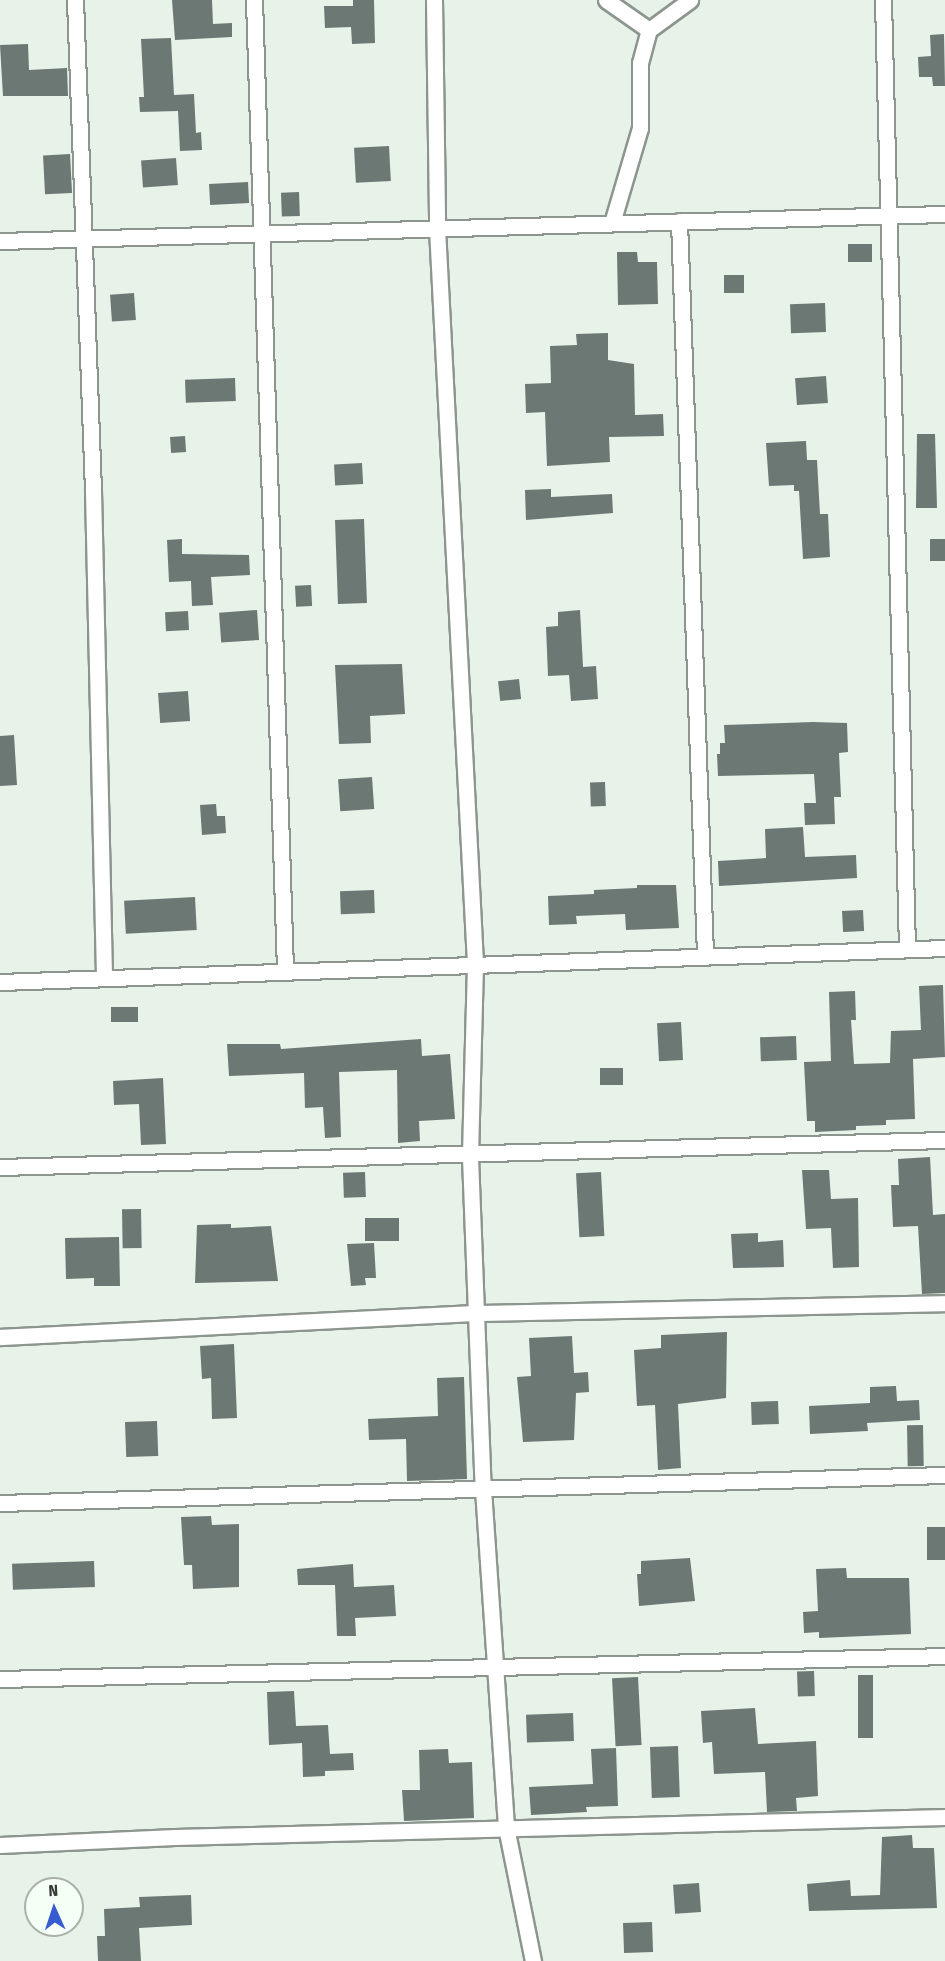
<!DOCTYPE html>
<style>
body{margin:0}
#map{position:relative;width:945px;height:1961px;overflow:hidden;background:#e7f2e9;font-family:"Fira Sans Condensed",sans-serif}
div>[style]{position:absolute}
.building>*{inset:0;background:#6b7874;transform-origin:0 0}
.roads{filter:drop-shadow(2px 0 #8c968e) drop-shadow(-2px 0 #8c968e) drop-shadow(0 2px #8c968e) drop-shadow(0 -2px #8c968e)}
.street>*{height:15px;margin:-7.5px;padding:0 7.5px;transform-origin:7.5px;border-radius:7.5px;background:#fff}
span{translate:-50% -50%;white-space:nowrap;text-align:center;line-height:1.15;-webkit-text-stroke:6px #f4fff6;paint-order:stroke}
.north{position:absolute;left:24px;top:1877px;width:60px;height:60px;box-sizing:border-box;background:#f4fff6;border:2px solid #a8b0a9;border-radius:50%;rotate:357deg;font-size:16px;font-weight:700;line-height:24px;text-align:center;color:#353a36}
.north::after{content:'';display:block;margin:auto;width:21px;height:27px;background:#385ccd;clip-path:polygon(50% 0,100% 100%,50% 72%,0 100%)}
</style>
<div id="map">
<div class="building">
<i style="clip-path:polygon(172px 0,212px 0,213px 24px,232px 23px,232px 37px,175px 40px)"></i>
<i style="clip-path:polygon(353px 0,374px 0,375px 43px,352px 44px,351px 27px,325px 28px,324px 6px,353px 6px)"></i>
<i style="clip-path:polygon(944px 34px,945px 86px,933px 86px,932px 77px,919px 77px,918px 57px,931px 56px,930px 35px)"></i>
<i style="clip-path:polygon(171px 38px,174px 95px,194px 94px,196px 133px,201px 132px,202px 150px,180px 151px,178px 111px,140px 112px,139px 97px,144px 97px,141px 39px)"></i>
<i style="clip-path:polygon(28px 44px,29px 70px,67px 68px,68px 96px,3px 96px,0 45px)"></i>
<i style="left:389px;top:146px;width:35px;height:35px;rotate:87deg"></i>
<i style="left:70px;top:154px;width:39px;height:27px;rotate:87deg"></i>
<i style="left:176px;top:158px;width:27px;height:35px;rotate:86deg"></i>
<i style="left:248px;top:182px;width:21px;height:39px;rotate:87deg"></i>
<i style="left:299px;top:192px;width:24px;height:18px;rotate:88deg"></i>
<i style="left:848px;top:244px;width:24px;height:18px"></i>
<i style="clip-path:polygon(617px 252px,637px 252px,638px 262px,657px 262px,658px 304px,618px 305px)"></i>
<i style="left:724px;top:275px;width:20px;height:18px"></i>
<i style="left:134px;top:293px;width:27px;height:24px;rotate:86deg"></i>
<i style="left:825px;top:303px;width:29px;height:35px;rotate:88deg"></i>
<i style="clip-path:polygon(608px 333px,608px 360px,634px 364px,635px 415px,663px 414px,664px 436px,609px 437px,610px 462px,547px 466px,545px 412px,526px 413px,525px 384px,551px 383px,550px 346px,577px 345px,576px 334px)"></i>
<i style="left:826px;top:376px;width:27px;height:31px;rotate:86deg"></i>
<i style="left:235px;top:378px;width:23px;height:50px;rotate:88deg"></i>
<i style="clip-path:polygon(917px 434px,935px 434px,937px 508px,916px 508px)"></i>
<i style="left:185px;top:436px;width:16px;height:15px;rotate:86deg"></i>
<i style="clip-path:polygon(806px 441px,807px 460px,817px 460px,820px 514px,828px 514px,830px 557px,803px 559px,799px 491px,794px 491px,794px 485px,769px 486px,766px 443px)"></i>
<i style="left:362px;top:463px;width:21px;height:28px;rotate:87deg"></i>
<i style="clip-path:polygon(551px 489px,551px 497px,612px 494px,613px 513px,526px 520px,525px 490px)"></i>
<i style="left:364px;top:519px;width:84px;height:29px;rotate:88deg"></i>
<i style="clip-path:polygon(182px 539px,182px 554px,249px 555px,250px 575px,211px 577px,213px 605px,192px 606px,191px 581px,169px 582px,167px 540px)"></i>
<i style="left:930px;top:539px;width:15px;height:22px"></i>
<i style="left:311px;top:585px;width:21px;height:16px;rotate:87deg"></i>
<i style="left:257px;top:610px;width:30px;height:38px;rotate:86deg"></i>
<i style="clip-path:polygon(580px 610px,583px 667px,596px 666px,598px 699px,571px 701px,569px 675px,548px 676px,546px 627px,558px 626px,558px 612px)"></i>
<i style="left:188px;top:611px;width:19px;height:23px;rotate:87deg"></i>
<i style="clip-path:polygon(402px 664px,405px 714px,370px 716px,371px 743px,339px 744px,335px 665px)"></i>
<i style="left:519px;top:679px;width:20px;height:21px;rotate:84deg"></i>
<i style="left:188px;top:691px;width:30px;height:30px;rotate:86deg"></i>
<i style="clip-path:polygon(813px 722px,847px 723px,848px 752px,839px 753px,841px 797px,834px 797px,835px 824px,805px 825px,804px 803px,816px 803px,814px 774px,718px 776px,717px 754px,720px 754px,720px 743px,725px 743px,724px 725px)"></i>
<i style="clip-path:polygon(14px 735px,17px 785px,0 786px,0 736px)"></i>
<i style="left:372px;top:777px;width:32px;height:34px;rotate:86deg"></i>
<i style="left:605px;top:782px;width:24px;height:15px;rotate:88deg"></i>
<i style="clip-path:polygon(216px 804px,217px 816px,225px 816px,226px 833px,202px 835px,200px 805px)"></i>
<i style="clip-path:polygon(803px 827px,805px 857px,856px 855px,857px 878px,719px 886px,718px 861px,766px 858px,765px 829px)"></i>
<i style="clip-path:polygon(637px 885px,676px 885px,679px 928px,626px 930px,625px 914px,576px 916px,577px 924px,549px 925px,548px 896px,594px 894px,594px 890px,637px 888px)"></i>
<i style="left:374px;top:890px;width:23px;height:34px;rotate:88deg"></i>
<i style="left:195px;top:897px;width:33px;height:71px;rotate:87deg"></i>
<i style="left:863px;top:910px;width:21px;height:21px;rotate:87deg"></i>
<i style="clip-path:polygon(943px 985px,945px 1057px,913px 1059px,915px 1119px,886px 1120px,886px 1125px,856px 1126px,856px 1130px,815px 1132px,815px 1121px,807px 1121px,804px 1062px,831px 1061px,829px 992px,855px 991px,856px 1020px,851px 1020px,854px 1064px,890px 1063px,891px 1031px,921px 1030px,919px 986px)"></i>
<i style="left:138px;top:1007px;width:15px;height:27px;rotate:90deg"></i>
<i style="left:681px;top:1022px;width:38px;height:24px;rotate:87deg"></i>
<i style="left:796px;top:1036px;width:24px;height:36px;rotate:88deg"></i>
<i style="clip-path:polygon(421px 1039px,422px 1056px,450px 1054px,455px 1119px,419px 1121px,420px 1141px,398px 1143px,397px 1070px,339px 1072px,341px 1137px,325px 1138px,323px 1107px,305px 1108px,304px 1073px,229px 1076px,227px 1044px,280px 1044px,281px 1049px)"></i>
<i style="left:623px;top:1068px;width:17px;height:23px;rotate:90deg"></i>
<i style="clip-path:polygon(163px 1078px,166px 1144px,141px 1145px,139px 1104px,114px 1105px,113px 1081px)"></i>
<i style="clip-path:polygon(930px 1157px,933px 1215px,945px 1214px,945px 1293px,922px 1294px,918px 1226px,893px 1227px,891px 1185px,899px 1185px,898px 1159px)"></i>
<i style="clip-path:polygon(802px 1170px,829px 1170px,831px 1199px,858px 1198px,859px 1267px,833px 1268px,831px 1228px,806px 1229px)"></i>
<i style="left:365px;top:1172px;width:25px;height:22px;rotate:88deg"></i>
<i style="left:601px;top:1172px;width:64px;height:25px;rotate:87deg"></i>
<i style="left:141px;top:1209px;width:39px;height:19px;rotate:89deg"></i>
<i style="left:399px;top:1218px;width:23px;height:34px;rotate:90deg"></i>
<i style="clip-path:polygon(231px 1224px,231px 1228px,271px 1226px,278px 1281px,195px 1283px,197px 1225px)"></i>
<i style="clip-path:polygon(758px 1233px,758px 1242px,783px 1240px,784px 1267px,733px 1268px,731px 1234px)"></i>
<i style="clip-path:polygon(119px 1237px,120px 1286px,94px 1286px,94px 1278px,66px 1279px,65px 1238px)"></i>
<i style="clip-path:polygon(374px 1243px,376px 1278px,365px 1278px,366px 1285px,351px 1286px,347px 1244px)"></i>
<i style="clip-path:polygon(727px 1332px,726px 1398px,678px 1404px,681px 1468px,658px 1470px,655px 1405px,637px 1406px,634px 1350px,661px 1348px,661px 1335px)"></i>
<i style="clip-path:polygon(572px 1336px,574px 1373px,588px 1372px,589px 1392px,576px 1393px,574px 1440px,523px 1442px,517px 1377px,531px 1376px,529px 1338px)"></i>
<i style="clip-path:polygon(234px 1344px,237px 1418px,212px 1419px,211px 1378px,202px 1379px,200px 1346px)"></i>
<i style="clip-path:polygon(464px 1377px,467px 1479px,407px 1481px,406px 1439px,369px 1440px,368px 1419px,438px 1416px,437px 1378px)"></i>
<i style="clip-path:polygon(896px 1386px,897px 1401px,919px 1400px,920px 1420px,867px 1423px,868px 1431px,810px 1434px,809px 1406px,870px 1403px,870px 1387px)"></i>
<i style="left:778px;top:1401px;width:23px;height:27px;rotate:88deg"></i>
<i style="left:157px;top:1421px;width:35px;height:32px;rotate:88deg"></i>
<i style="left:923px;top:1425px;width:41px;height:16px;rotate:89deg"></i>
<i style="clip-path:polygon(211px 1516px,212px 1525px,239px 1524px,239px 1587px,193px 1589px,192px 1565px,184px 1565px,181px 1517px)"></i>
<i style="left:945px;top:1527px;width:33px;height:18px;rotate:90deg"></i>
<i style="clip-path:polygon(690px 1558px,695px 1601px,639px 1606px,637px 1574px,641px 1574px,641px 1561px)"></i>
<i style="left:94px;top:1561px;width:26px;height:82px;rotate:88deg"></i>
<i style="clip-path:polygon(353px 1564px,354px 1587px,394px 1585px,396px 1616px,355px 1618px,356px 1636px,337px 1636px,335px 1585px,298px 1585px,297px 1569px)"></i>
<i style="clip-path:polygon(846px 1568px,847px 1578px,909px 1578px,911px 1634px,819px 1638px,819px 1632px,804px 1633px,803px 1612px,818px 1611px,816px 1569px)"></i>
<i style="left:814px;top:1671px;width:25px;height:17px;rotate:88deg"></i>
<i style="left:858px;top:1675px;width:15px;height:63px"></i>
<i style="left:638px;top:1677px;width:68px;height:26px;rotate:87deg"></i>
<i style="clip-path:polygon(294px 1691px,296px 1726px,328px 1725px,330px 1754px,353px 1753px,354px 1770px,325px 1771px,325px 1776px,303px 1777px,302px 1743px,269px 1745px,267px 1692px)"></i>
<i style="clip-path:polygon(755px 1708px,758px 1744px,816px 1741px,818px 1796px,796px 1798px,797px 1811px,767px 1812px,765px 1772px,714px 1774px,712px 1742px,703px 1743px,701px 1711px)"></i>
<i style="left:573px;top:1713px;width:28px;height:47px;rotate:88deg"></i>
<i style="left:678px;top:1746px;width:51px;height:28px;rotate:88deg"></i>
<i style="clip-path:polygon(616px 1748px,618px 1806px,586px 1807px,587px 1812px,531px 1815px,529px 1787px,593px 1784px,591px 1749px)"></i>
<i style="clip-path:polygon(448px 1749px,449px 1763px,472px 1762px,474px 1818px,404px 1821px,402px 1790px,420px 1790px,419px 1750px)"></i>
<i style="clip-path:polygon(912px 1835px,913px 1848px,934px 1848px,937px 1908px,809px 1911px,807px 1884px,850px 1880px,851px 1896px,880px 1895px,882px 1837px)"></i>
<i style="left:699px;top:1883px;width:29px;height:26px;rotate:86deg"></i>
<i style="clip-path:polygon(191px 1895px,192px 1925px,139px 1928px,141px 1961px,98px 1961px,97px 1936px,105px 1936px,104px 1909px,140px 1907px,139px 1897px)"></i>
<i style="left:652px;top:1922px;width:30px;height:29px;rotate:88deg"></i>
</div>
<div class="roads">
<div class="street">
<i style="left:75px;top:0;width:491px;rotate:87.9deg"></i>
<i style="left:93px;top:491px;width:487px;rotate:88.7deg"></i>
<i style="left:254px;top:0;width:971px;rotate:88.17deg"></i>
<i style="left:434px;top:0;width:228px;rotate:89.2deg"></i>
<i style="left:437px;top:228px;width:737px;rotate:87.04deg"></i>
<i style="left:475px;top:964px;width:193px;rotate:91.5deg"></i>
<i style="left:470px;top:1157px;width:332px;rotate:87.8deg"></i>
<i style="left:483px;top:1489px;width:339px;rotate:86.1deg"></i>
<i style="left:506px;top:1827px;width:137px;rotate:78.6deg"></i>
<i style="left:606px;top:0;width:52px;rotate:34.9deg"></i>
<i style="left:883px;top:0;width:949px;rotate:88.55deg"></i>
<i style="left:679px;top:221px;width:735px;rotate:87.97deg"></i>
<i style="left:612px;top:223px;width:99px;rotate:-73.6deg"></i>
<i style="left:640px;top:128px;width:65px;rotate:-90deg"></i>
<i style="left:640px;top:63px;width:34px;rotate:-75deg"></i>
<i style="left:649px;top:30px;width:51px;rotate:-36.2deg"></i>
<i style="left:0;top:241px;width:945px;rotate:-1.64deg"></i>
<i style="left:0;top:982px;width:946px;rotate:-2.06deg"></i>
<i style="left:0;top:1167px;width:945px;rotate:-1.64deg"></i>
<i style="left:0;top:1337px;width:477px;rotate:-2.9deg"></i>
<i style="left:476px;top:1313px;width:469px;rotate:-1.2deg"></i>
<i style="left:0;top:1503px;width:945px;rotate:-1.7deg"></i>
<i style="left:0;top:1679px;width:945px;rotate:-1.39deg"></i>
<i style="left:0;top:1845px;width:175px;rotate:-2.6deg"></i>
<i style="left:175px;top:1837px;width:770px;rotate:-1.49deg"></i>
</div>
</div>
<div class="north">N</div>
</div>
